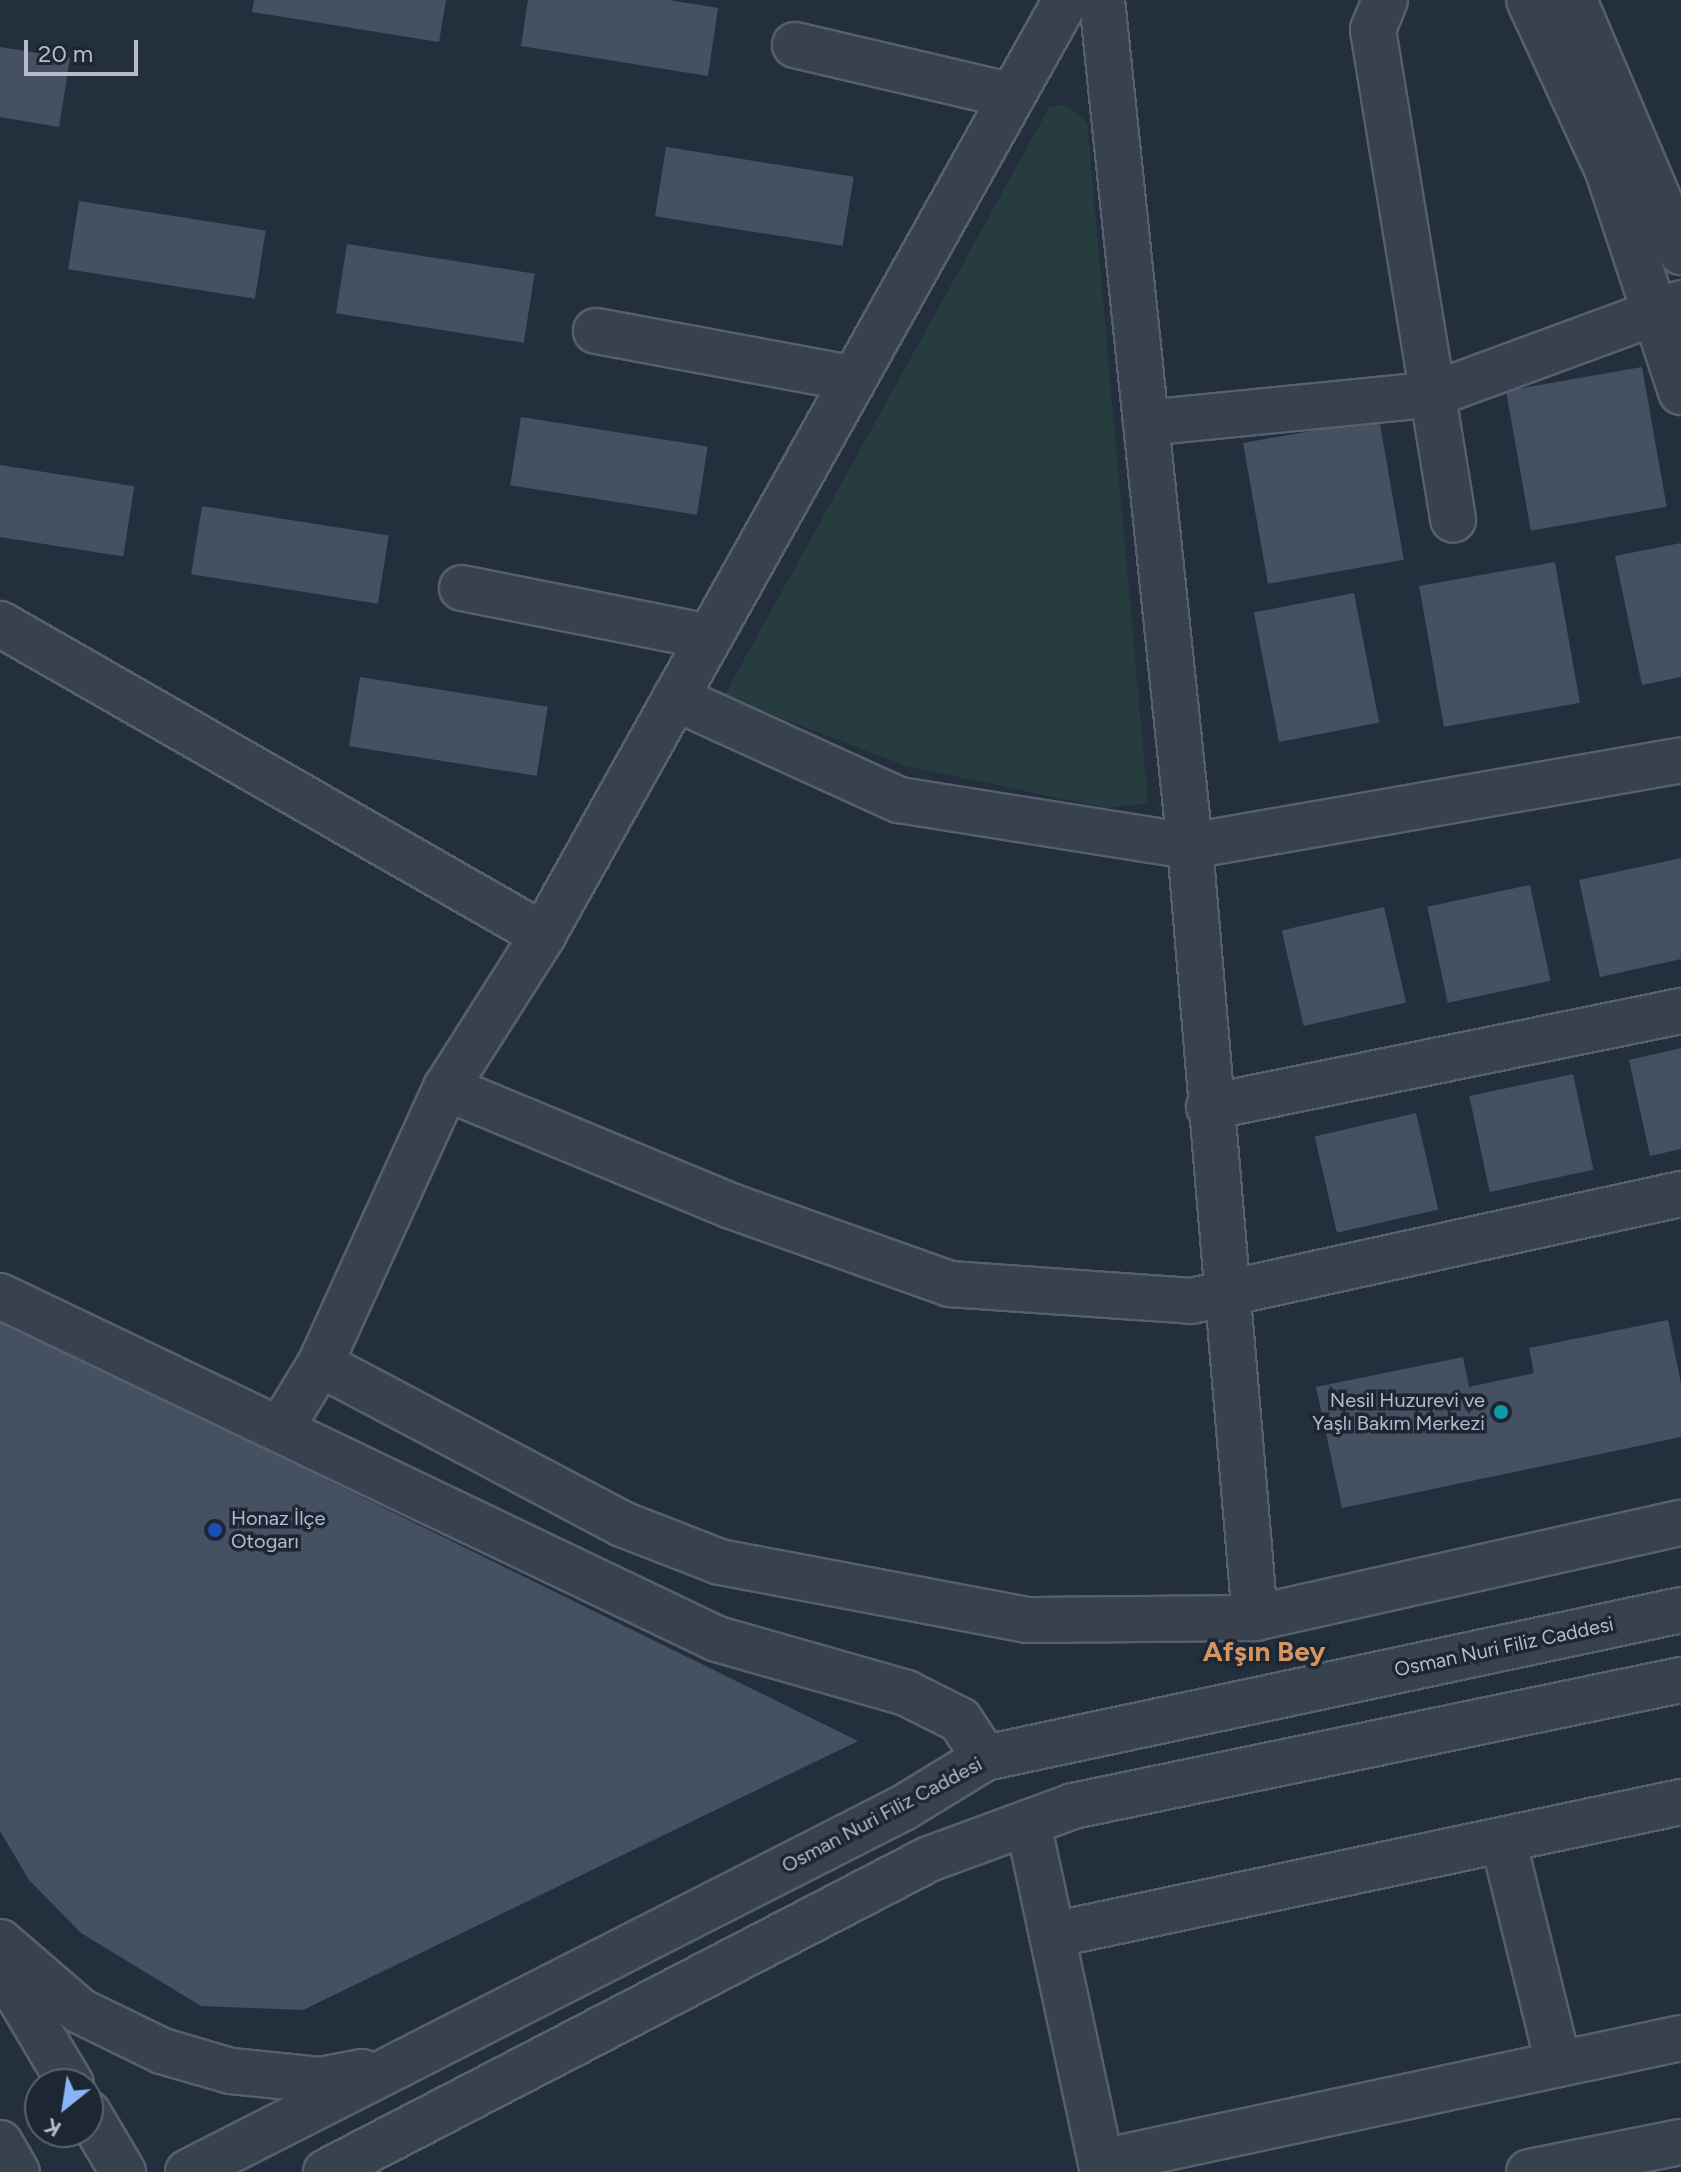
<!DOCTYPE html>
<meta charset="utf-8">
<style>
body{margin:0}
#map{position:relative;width:1681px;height:2172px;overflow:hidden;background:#242f3e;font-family:Figtree,sans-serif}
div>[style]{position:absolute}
.green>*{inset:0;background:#263c3f}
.building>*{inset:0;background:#455162;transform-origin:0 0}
.roads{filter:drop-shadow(2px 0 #565f6c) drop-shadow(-2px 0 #565f6c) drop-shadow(0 2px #565f6c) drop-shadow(0 -2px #565f6c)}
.minor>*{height:44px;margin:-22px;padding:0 22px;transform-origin:22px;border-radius:22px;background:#38414e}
.dots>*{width:22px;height:22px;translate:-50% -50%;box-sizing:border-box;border:4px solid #1d2633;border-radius:50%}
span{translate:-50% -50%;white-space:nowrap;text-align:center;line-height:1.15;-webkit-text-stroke:7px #1d2633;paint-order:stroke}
.poi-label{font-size:20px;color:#b4bcc9}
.right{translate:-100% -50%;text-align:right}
.left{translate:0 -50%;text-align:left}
.street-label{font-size:20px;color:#b4bcc9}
.district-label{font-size:28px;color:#d59563;font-weight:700}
.north{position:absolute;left:24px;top:2068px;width:80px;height:80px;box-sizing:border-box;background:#1d2633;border:2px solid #59626f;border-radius:50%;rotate:210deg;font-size:22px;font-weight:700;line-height:32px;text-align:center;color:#b4bcc9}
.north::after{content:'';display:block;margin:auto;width:28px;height:36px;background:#8ab4f8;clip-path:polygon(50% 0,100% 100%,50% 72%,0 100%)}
.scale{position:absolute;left:24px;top:40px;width:114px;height:36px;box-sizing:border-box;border:4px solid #b4bcc9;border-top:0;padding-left:10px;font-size:24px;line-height:28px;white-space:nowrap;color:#b4bcc9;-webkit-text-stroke:6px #1d2633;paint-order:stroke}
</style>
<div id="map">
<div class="green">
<i style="clip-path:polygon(1067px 105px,1087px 123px,1148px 803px,1106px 808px,906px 766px,724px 696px,1050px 106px)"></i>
</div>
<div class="building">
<i style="clip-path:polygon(254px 0,446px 0,439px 42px,252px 12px)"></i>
<i style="clip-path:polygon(528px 0,669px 0,718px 8px,708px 76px,521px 46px)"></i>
<i style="clip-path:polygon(0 47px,70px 58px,59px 127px,0 117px)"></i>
<i style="left:666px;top:147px;width:190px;height:70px;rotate:9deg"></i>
<i style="left:79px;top:201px;width:189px;height:69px;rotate:9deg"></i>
<i style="left:347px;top:244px;width:190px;height:70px;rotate:9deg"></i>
<i style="left:1642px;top:367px;width:142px;height:138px;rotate:80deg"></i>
<i style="left:521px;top:417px;width:189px;height:69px;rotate:9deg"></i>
<i style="left:1379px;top:419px;width:143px;height:138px;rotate:80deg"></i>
<i style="left:0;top:465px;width:136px;height:71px;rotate:9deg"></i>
<i style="left:202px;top:506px;width:189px;height:69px;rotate:9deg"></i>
<i style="clip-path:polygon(1681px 543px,1681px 677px,1642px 685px,1615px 556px)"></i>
<i style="left:1555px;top:562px;width:143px;height:138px;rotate:80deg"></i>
<i style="left:1354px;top:593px;width:132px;height:102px;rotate:79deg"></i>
<i style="left:360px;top:677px;width:190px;height:70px;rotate:9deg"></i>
<i style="clip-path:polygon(1681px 858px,1681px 959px,1600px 977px,1579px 880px)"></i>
<i style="left:1530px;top:885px;width:98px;height:105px;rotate:78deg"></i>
<i style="left:1384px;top:907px;width:98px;height:105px;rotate:77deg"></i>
<i style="clip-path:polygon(1681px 1048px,1681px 1149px,1650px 1156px,1629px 1060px)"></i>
<i style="left:1573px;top:1074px;width:98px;height:106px;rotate:78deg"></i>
<i style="left:1416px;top:1113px;width:99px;height:104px;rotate:77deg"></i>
<i style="clip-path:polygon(0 1319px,858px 1741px,303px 2010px,201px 2006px,81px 1933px,29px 1880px,0 1831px)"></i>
<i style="clip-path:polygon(1668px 1320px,1681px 1383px,1681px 1437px,1342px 1508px,1316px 1387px,1463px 1357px,1469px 1387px,1534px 1373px,1529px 1348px)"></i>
</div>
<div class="roads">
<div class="minor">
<i style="left:1102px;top:0;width:851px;rotate:84.06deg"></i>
<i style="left:1190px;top:846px;width:775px;rotate:85.19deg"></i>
<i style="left:1385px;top:0;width:32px;rotate:112deg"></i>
<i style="left:1373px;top:30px;width:496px;rotate:80.7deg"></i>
<i style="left:1529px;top:0;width:188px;rotate:65.2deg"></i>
<i style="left:1608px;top:171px;width:233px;rotate:71.7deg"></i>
<i style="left:1574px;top:0;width:274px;rotate:67deg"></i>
<i style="left:795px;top:45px;width:223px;rotate:13.2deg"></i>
<i style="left:596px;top:331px;width:262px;rotate:10.5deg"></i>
<i style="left:1146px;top:423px;width:289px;rotate:-5.7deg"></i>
<i style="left:1434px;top:394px;width:263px;rotate:-20.2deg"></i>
<i style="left:462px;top:588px;width:252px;rotate:11.2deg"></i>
<i style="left:0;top:624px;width:626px;rotate:29.8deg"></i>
<i style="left:675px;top:698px;width:246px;rotate:24.5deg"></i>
<i style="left:899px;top:800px;width:295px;rotate:9deg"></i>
<i style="left:1190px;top:846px;width:498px;rotate:-9.9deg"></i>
<i style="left:446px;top:1088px;width:308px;rotate:22.5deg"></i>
<i style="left:731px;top:1206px;width:232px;rotate:19.6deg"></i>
<i style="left:950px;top:1284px;width:242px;rotate:4deg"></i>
<i style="left:1191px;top:1301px;width:502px;rotate:-12.32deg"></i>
<i style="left:1209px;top:1107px;width:482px;rotate:-11.5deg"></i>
<i style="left:0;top:1296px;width:795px;rotate:25.57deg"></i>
<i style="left:717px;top:1639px;width:197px;rotate:15.9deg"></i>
<i style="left:906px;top:1693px;width:60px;rotate:26.6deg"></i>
<i style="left:960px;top:1720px;width:45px;rotate:56.7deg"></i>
<i style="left:320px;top:1364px;width:342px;rotate:27.9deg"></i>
<i style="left:622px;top:1524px;width:105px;rotate:21.2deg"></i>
<i style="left:720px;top:1562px;width:312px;rotate:10.7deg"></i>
<i style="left:1027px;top:1620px;width:228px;rotate:-0.5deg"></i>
<i style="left:1255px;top:1618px;width:436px;rotate:-12.6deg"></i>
<i style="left:281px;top:1428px;width:75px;rotate:-58.6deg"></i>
<i style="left:320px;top:1364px;width:303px;rotate:-65.5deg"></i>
<i style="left:446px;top:1088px;width:181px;rotate:-57.6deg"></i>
<i style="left:543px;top:935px;width:1071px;rotate:-60.78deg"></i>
<i style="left:1028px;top:1823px;width:357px;rotate:77.9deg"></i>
<i style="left:1503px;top:1840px;width:229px;rotate:76.1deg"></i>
<i style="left:1052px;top:1935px;width:643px;rotate:-11.94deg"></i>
<i style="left:0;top:1942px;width:106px;rotate:40.8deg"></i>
<i style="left:80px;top:2011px;width:91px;rotate:26deg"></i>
<i style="left:162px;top:2051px;width:72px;rotate:16.2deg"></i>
<i style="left:231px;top:2071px;width:89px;rotate:5.8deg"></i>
<i style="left:320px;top:2080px;width:43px;rotate:-10.8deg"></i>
<i style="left:0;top:1965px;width:139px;rotate:59.2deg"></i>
<i style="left:88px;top:2113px;width:69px;rotate:59.3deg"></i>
<i style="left:0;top:2143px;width:34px;rotate:60deg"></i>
<i style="left:1101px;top:2162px;width:593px;rotate:-12.07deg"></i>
<i style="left:188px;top:2172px;width:802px;rotate:-26.98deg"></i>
<i style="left:903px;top:1808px;width:96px;rotate:-31.4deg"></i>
<i style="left:985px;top:1758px;width:712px;rotate:-12deg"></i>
<i style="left:326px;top:2172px;width:679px;rotate:-27.43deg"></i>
<i style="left:929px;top:1859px;width:153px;rotate:-20.2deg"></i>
<i style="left:1073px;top:1806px;width:621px;rotate:-11.71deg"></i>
<i style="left:1529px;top:2172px;width:155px;rotate:-11.2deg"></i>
</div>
</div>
<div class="dots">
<i style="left:1501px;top:1412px;background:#0f9aa8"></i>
<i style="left:215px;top:1530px;background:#1a4fb4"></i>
</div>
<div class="poi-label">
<span class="right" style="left:1485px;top:1412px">Nesil Huzurevi ve<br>Yaşlı Bakım Merkezi</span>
<span class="left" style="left:231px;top:1530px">Honaz İlçe<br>Otogarı</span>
</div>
<div class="street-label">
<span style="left:1504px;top:1647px;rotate:-12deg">Osman Nuri Filiz Caddesi</span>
<span style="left:882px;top:1815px;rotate:-28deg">Osman Nuri Filiz Caddesi</span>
</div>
<div class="district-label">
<span style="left:1264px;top:1651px">Afşın Bey</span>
</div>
<div class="north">K</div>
<div class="scale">20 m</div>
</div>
